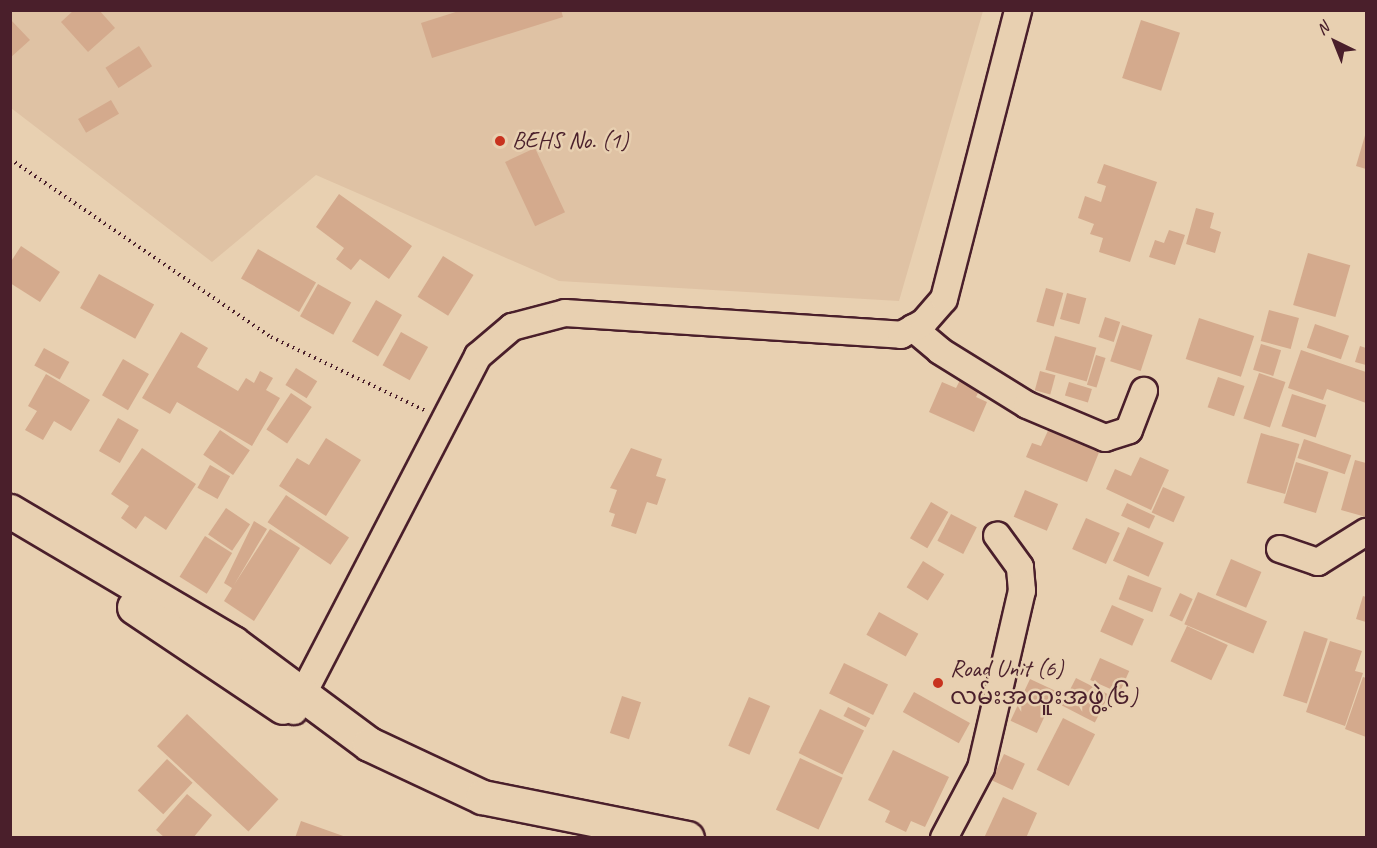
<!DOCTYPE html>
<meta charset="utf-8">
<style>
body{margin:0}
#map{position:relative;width:1377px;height:848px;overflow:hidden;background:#e8d0b1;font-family:Caveat,"Noto Sans Myanmar",sans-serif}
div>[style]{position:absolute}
.built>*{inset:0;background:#dfc2a4}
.building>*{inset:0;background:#d4aa8d;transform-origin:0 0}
.path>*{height:4px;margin-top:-2px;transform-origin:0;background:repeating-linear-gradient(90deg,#4a1f2b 0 1.5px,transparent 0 6px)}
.roads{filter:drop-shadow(2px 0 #4a1f2b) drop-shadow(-2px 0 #4a1f2b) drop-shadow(0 2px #4a1f2b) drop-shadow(0 -2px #4a1f2b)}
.minor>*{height:26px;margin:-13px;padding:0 13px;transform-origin:13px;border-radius:13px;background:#e8d0b1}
.secondary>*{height:33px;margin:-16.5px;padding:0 16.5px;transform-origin:16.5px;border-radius:16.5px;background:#e8d0b1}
.dots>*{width:16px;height:16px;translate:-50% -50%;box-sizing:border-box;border:3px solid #e8d0b1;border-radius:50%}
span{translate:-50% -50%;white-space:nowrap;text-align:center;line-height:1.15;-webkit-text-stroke:5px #e8d0b1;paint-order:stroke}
.poi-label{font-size:24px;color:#4a1f2b}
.left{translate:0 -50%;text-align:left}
.frame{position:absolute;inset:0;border:12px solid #4a1f2b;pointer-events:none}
.north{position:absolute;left:1305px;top:12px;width:60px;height:60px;-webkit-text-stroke:4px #e8d0b1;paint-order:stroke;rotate:317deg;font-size:16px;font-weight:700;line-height:24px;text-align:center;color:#4a1f2b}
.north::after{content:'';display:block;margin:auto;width:21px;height:27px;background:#4a1f2b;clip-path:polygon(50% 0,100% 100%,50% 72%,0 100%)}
</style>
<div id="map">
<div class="built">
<i style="clip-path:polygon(10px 11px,983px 11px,899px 301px,559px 281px,316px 175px,212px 262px,11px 108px)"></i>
</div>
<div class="building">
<i style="clip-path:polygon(74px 10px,99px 10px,115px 28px,88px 52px,61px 22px)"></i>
<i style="clip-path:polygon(462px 10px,561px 10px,563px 17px,432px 58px,421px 23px)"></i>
<i style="clip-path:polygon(10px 19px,30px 40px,10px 58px)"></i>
<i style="left:1141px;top:20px;width:41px;height:61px;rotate:18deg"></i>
<i style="left:139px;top:46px;width:24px;height:40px;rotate:57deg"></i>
<i style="left:111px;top:100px;width:16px;height:38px;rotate:60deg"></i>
<i style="clip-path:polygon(1366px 132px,1366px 169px,1356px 166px)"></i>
<i style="left:535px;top:148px;width:71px;height:33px;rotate:65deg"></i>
<i style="clip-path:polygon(1104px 164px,1157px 182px,1130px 262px,1099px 252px,1103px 238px,1090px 234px,1094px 224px,1078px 218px,1085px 196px,1101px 202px,1106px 186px,1097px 183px)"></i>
<i style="clip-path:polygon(339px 194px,412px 246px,389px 279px,360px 259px,351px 270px,336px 259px,344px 248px,316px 227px)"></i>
<i style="clip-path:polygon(1196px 208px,1214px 213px,1210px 228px,1221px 232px,1215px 253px,1186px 244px)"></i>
<i style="clip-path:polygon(1169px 230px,1185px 235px,1175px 265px,1149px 257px,1155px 240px,1164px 243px)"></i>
<i style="clip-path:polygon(21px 246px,60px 272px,40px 302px,10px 283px,10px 263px)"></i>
<i style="left:258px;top:249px;width:67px;height:34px;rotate:30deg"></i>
<i style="left:1308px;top:253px;width:44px;height:54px;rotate:16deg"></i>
<i style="left:443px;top:256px;width:36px;height:48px;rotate:32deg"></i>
<i style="left:99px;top:274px;width:63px;height:39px;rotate:29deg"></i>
<i style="left:318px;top:284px;width:38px;height:37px;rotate:29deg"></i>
<i style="left:1046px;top:288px;width:18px;height:35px;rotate:16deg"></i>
<i style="left:1067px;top:293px;width:20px;height:27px;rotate:15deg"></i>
<i style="left:376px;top:300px;width:30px;height:48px;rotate:30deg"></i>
<i style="left:1269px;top:310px;width:31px;height:32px;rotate:15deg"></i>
<i style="left:1105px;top:317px;width:16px;height:21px;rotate:18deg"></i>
<i style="left:1199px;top:318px;width:58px;height:43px;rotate:18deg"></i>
<i style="left:1315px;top:324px;width:36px;height:25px;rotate:19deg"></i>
<i style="left:1122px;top:325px;width:32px;height:38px;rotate:18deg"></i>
<i style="clip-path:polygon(181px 332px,208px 348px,197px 367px,238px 391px,246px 378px,254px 383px,260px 371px,273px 378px,266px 390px,280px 398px,252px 446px,177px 402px,170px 414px,142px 398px)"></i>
<i style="left:401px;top:332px;width:31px;height:38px;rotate:29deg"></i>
<i style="left:1055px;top:336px;width:43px;height:35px;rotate:16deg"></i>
<i style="left:1261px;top:344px;width:21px;height:27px;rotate:17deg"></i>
<i style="clip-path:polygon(1360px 346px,1366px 348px,1366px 365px,1355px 362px)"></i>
<i style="left:44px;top:348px;width:29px;height:20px;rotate:29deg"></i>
<i style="clip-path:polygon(1301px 350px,1366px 372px,1366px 403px,1327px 389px,1323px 400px,1288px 388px)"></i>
<i style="left:1096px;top:355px;width:10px;height:31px;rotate:17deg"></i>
<i style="left:123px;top:359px;width:30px;height:42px;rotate:30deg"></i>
<i style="left:296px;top:368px;width:25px;height:20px;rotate:32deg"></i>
<i style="left:1040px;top:371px;width:16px;height:20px;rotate:15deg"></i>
<i style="left:1259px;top:373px;width:28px;height:48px;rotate:19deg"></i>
<i style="clip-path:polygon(46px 374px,90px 400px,71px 431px,54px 421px,43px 440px,25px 430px,37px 411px,28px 406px)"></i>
<i style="clip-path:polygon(962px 376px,982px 385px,976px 397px,987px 402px,974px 432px,929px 412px,942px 382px,956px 388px)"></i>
<i style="left:1218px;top:377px;width:28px;height:32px;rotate:19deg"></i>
<i style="left:1069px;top:382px;width:24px;height:14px;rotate:17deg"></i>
<i style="left:291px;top:393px;width:25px;height:44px;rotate:34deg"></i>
<i style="left:1292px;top:394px;width:36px;height:34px;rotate:18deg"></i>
<i style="left:118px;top:418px;width:24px;height:38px;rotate:30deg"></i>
<i style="clip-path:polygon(1051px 424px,1102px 445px,1087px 482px,1026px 457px,1032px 443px,1041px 446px)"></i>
<i style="left:220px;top:430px;width:36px;height:30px;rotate:34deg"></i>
<i style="left:1261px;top:433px;width:40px;height:52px;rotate:16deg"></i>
<i style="clip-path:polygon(326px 438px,361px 460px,326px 516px,279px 486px,297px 458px,309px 465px)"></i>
<i style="left:1304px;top:439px;width:50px;height:20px;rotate:19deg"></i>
<i style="clip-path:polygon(142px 448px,196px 484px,166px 530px,145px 516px,136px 529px,121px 518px,129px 506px,111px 494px)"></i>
<i style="clip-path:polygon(631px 448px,662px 459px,656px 476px,666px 479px,657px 505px,647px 502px,636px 534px,611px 526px,615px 514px,609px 512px,617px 490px,610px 488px)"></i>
<i style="clip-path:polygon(1140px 457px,1169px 470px,1151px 510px,1106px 489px,1115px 469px,1131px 476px)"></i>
<i style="clip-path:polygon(1355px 460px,1366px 463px,1366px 517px,1341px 510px)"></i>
<i style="left:1296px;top:462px;width:34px;height:43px;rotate:17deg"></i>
<i style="left:210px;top:465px;width:23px;height:26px;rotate:29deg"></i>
<i style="left:1163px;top:487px;width:24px;height:28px;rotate:24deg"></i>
<i style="left:1025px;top:490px;width:36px;height:29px;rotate:23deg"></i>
<i style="left:286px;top:495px;width:76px;height:33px;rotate:34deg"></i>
<i style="left:931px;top:502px;width:20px;height:42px;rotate:30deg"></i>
<i style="left:1127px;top:503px;width:31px;height:14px;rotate:25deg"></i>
<i style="left:226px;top:508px;width:29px;height:32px;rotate:34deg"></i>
<i style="left:951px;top:514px;width:29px;height:30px;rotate:27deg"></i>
<i style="left:1086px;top:518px;width:37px;height:34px;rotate:24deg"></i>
<i style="clip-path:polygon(254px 521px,267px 529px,234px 585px,270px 529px,300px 548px,254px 621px,224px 601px,232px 588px,224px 583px)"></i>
<i style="left:1128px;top:527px;width:39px;height:37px;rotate:24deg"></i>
<i style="left:205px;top:536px;width:32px;height:48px;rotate:32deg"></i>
<i style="left:1231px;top:559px;width:33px;height:39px;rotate:23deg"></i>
<i style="left:923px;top:561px;width:25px;height:31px;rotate:32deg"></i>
<i style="left:1128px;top:575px;width:36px;height:26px;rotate:21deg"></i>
<i style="left:1198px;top:592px;width:75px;height:35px;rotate:23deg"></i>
<i style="left:1180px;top:593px;width:14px;height:25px;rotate:25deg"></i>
<i style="clip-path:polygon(1363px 596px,1366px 597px,1366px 622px,1356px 619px)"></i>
<i style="left:1112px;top:605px;width:35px;height:29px;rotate:24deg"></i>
<i style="left:879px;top:612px;width:45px;height:26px;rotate:29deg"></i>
<i style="left:1187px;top:626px;width:45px;height:39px;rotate:25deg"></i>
<i style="left:1304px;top:631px;width:25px;height:68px;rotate:18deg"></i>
<i style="clip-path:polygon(1330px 641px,1362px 651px,1355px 671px,1363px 673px,1345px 726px,1306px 712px)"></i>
<i style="left:1100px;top:658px;width:32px;height:24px;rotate:24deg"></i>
<i style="left:844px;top:663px;width:49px;height:34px;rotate:26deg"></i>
<i style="clip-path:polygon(1363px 677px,1366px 678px,1366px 737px,1345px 729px)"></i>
<i style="left:1076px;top:678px;width:37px;height:31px;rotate:27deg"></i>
<i style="left:1030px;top:679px;width:29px;height:46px;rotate:25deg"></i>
<i style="left:914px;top:692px;width:64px;height:23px;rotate:29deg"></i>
<i style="left:622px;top:696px;width:20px;height:39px;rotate:18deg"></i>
<i style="left:749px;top:697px;width:23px;height:53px;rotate:23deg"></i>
<i style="left:848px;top:707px;width:25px;height:10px;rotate:27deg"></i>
<i style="left:820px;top:709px;width:49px;height:49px;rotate:26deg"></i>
<i style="left:187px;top:714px;width:125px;height:44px;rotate:43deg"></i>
<i style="left:1063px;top:718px;width:36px;height:58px;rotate:27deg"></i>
<i style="clip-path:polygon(893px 750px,949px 777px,925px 827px,911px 821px,906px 832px,885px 822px,890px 811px,868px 800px)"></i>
<i style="left:1004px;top:754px;width:23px;height:29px;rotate:25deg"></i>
<i style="left:800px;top:758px;width:47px;height:57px;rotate:25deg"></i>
<i style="left:167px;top:759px;width:35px;height:43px;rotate:43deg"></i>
<i style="clip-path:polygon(187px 794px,212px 815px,193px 838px,165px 838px,156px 830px)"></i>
<i style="clip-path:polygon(1003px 797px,1037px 813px,1026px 838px,984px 838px)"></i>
<i style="clip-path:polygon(301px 821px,346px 837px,346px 838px,295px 838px)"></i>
</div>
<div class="path">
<i style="left:10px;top:159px;width:316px;rotate:34.3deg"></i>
<i style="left:271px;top:337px;width:170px;rotate:25.5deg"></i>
</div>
<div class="roads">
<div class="minor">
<i style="left:913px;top:328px;width:35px;rotate:40deg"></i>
<i style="left:940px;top:351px;width:102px;rotate:31.8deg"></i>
<i style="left:1027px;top:405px;width:85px;rotate:22.9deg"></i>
<i style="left:1105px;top:438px;width:25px;rotate:-18deg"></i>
<i style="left:1129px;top:430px;width:42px;rotate:-69deg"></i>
<i style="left:1280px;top:549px;width:40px;rotate:18.9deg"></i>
<i style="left:1318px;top:562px;width:57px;rotate:-32deg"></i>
<i style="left:294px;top:711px;width:400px;rotate:-62.6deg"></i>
<i style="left:478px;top:356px;width:45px;rotate:-40.5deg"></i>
<i style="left:512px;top:327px;width:55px;rotate:-14.8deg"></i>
<i style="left:565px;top:313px;width:337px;rotate:3.7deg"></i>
<i style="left:901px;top:335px;width:26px;rotate:-29deg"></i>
<i style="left:924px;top:322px;width:30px;rotate:-49deg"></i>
<i style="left:944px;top:299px;width:298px;rotate:-75.6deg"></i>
<i style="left:944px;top:838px;width:79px;rotate:-62.1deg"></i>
<i style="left:981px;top:768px;width:182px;rotate:-77deg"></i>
<i style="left:1022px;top:591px;width:24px;rotate:-95deg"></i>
<i style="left:1020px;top:567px;width:39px;rotate:-126deg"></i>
</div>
<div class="secondary">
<i style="left:10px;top:511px;width:259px;rotate:30.6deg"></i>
<i style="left:233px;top:643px;width:169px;rotate:36.6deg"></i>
<i style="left:369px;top:744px;width:125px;rotate:25.1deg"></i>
<i style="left:482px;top:797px;width:209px;rotate:11.3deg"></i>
<i style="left:134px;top:607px;width:179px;rotate:33.9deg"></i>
</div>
</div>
<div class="dots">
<i style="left:500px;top:141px;background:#c8321e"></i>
<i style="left:938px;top:683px;background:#c8321e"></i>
</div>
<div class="poi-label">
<span class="left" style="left:512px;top:141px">BEHS No. (1)</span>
<span class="left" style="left:950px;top:683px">Road Unit (6)<br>လမ်းအထူးအဖွဲ့(၆)</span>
</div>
<div class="frame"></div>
<div class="north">N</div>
</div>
